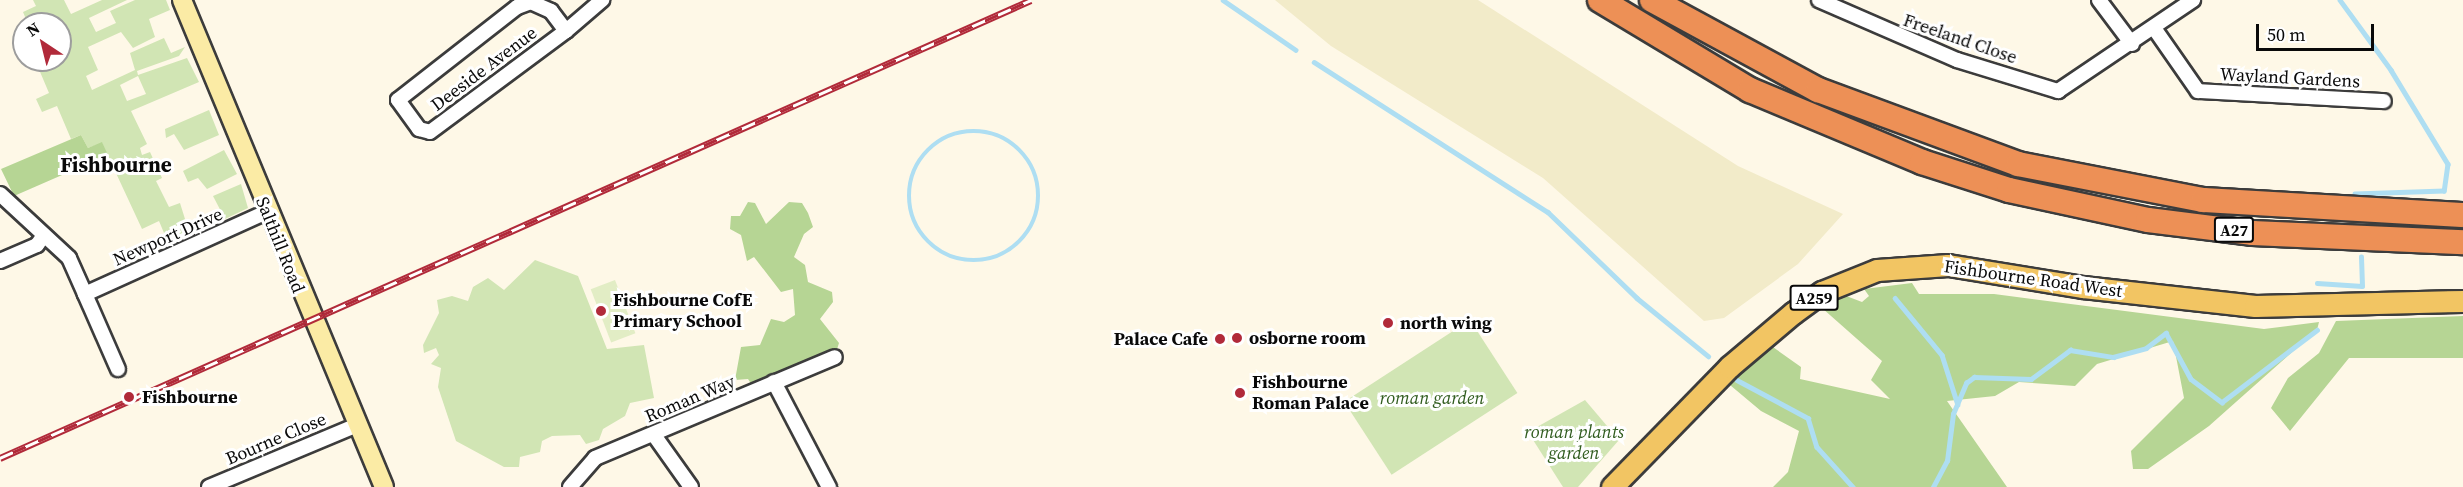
<!DOCTYPE html>
<style>
body{margin:0}
#map{position:relative;width:2463px;height:487px;overflow:hidden;background:#fef8e7;font-family:"Source Serif 4",serif}
div>[style]{position:absolute}
.farmland>*{inset:0;background:#f2ebc9}
.green>*{inset:0;background:#d1e5b4;transform-origin:0 0}
.forest>*{inset:0;background:#b6d594}
.pitch>*{inset:0;background:#e2edc5;transform-origin:0 0}
.stream>*{height:4.5px;margin:-2.25px;padding:0 2.25px;transform-origin:2.25px;border-radius:2.25px;background:#aedef2}
.stream>.ring{margin:-2.25px;padding:0;box-sizing:content-box;background:none;border:4.5px solid #aedef2;border-radius:50%}
.roads{filter:drop-shadow(2px 0 #3c3c3c) drop-shadow(-2px 0 #3c3c3c) drop-shadow(0 2px #3c3c3c) drop-shadow(0 -2px #3c3c3c)}
.street>*{height:14px;margin:-7px;padding:0 7px;transform-origin:7px;border-radius:7px;background:#fff}
.secondary>*{height:18px;margin:-9px;padding:0 9px;transform-origin:9px;border-radius:9px;background:#fbeba5}
.primary>*{height:21px;margin:-10.5px;padding:0 10.5px;transform-origin:10.5px;border-radius:10.5px;background:#f2c563}
.highway>*{height:24px;margin:-12px;padding:0 12px;transform-origin:12px;border-radius:12px;background:#ed9056}
.rail>*{height:7px;margin-top:-3.5px;transform-origin:0;background:repeating-linear-gradient(90deg,#fff 0 14px,#b12a3a 0 28px);box-sizing:border-box;border-block:2px solid #b12a3a}
.dots>*{width:16px;height:16px;translate:-50% -50%;box-sizing:border-box;border:3px solid #fff;border-radius:50%}
span{translate:-50% -50%;white-space:nowrap;text-align:center;line-height:1.15;-webkit-text-stroke:6px #fff;paint-order:stroke}
.shield-label span{padding:2px 4px;background:#fff;border:2px solid;border-radius:4px;-webkit-text-stroke-width:0}
.shield-label{font-size:16px;color:#090909;font-weight:700}
.street-label{font-size:18px;color:#090909}
.poi-label{font-size:18px;color:#090909;font-weight:700}
.left{translate:0 -50%;text-align:left}
.right{translate:-100% -50%;text-align:right}
.park-label{font-size:18px;color:#305c1e;font-style:italic}
.quarter-label{font-size:21px;color:#090909;font-weight:700}
.north{position:absolute;left:12px;top:12px;width:60px;height:60px;box-sizing:border-box;background:#fff;border:2px solid #9d9d9d;border-radius:50%;rotate:325deg;font-size:16px;font-weight:700;line-height:24px;text-align:center;color:#090909}
.north::after{content:'';display:block;margin:auto;width:21px;height:27px;background:#b12a3a;clip-path:polygon(50% 0,100% 100%,50% 72%,0 100%)}
.scale{position:absolute;left:2256px;top:24px;width:118px;height:27px;box-sizing:border-box;border:3px solid #090909;border-top:0;padding-left:8px;font-size:18px;line-height:21px;white-space:nowrap;color:#090909;-webkit-text-stroke:4px #fff;paint-order:stroke}
</style>
<div id="map">
<div class="farmland">
<i style="clip-path:polygon(1275px 0,1478px 0,1738px 166px,1843px 214px,1798px 264px,1724px 318px,1704px 321px,1543px 178px,1331px 46px)"></i>
</div>
<div class="green">
<i style="clip-path:polygon(evenodd,33px 0,64px 0,71px 14px,102px 0,127px 0,89px 18px,96px 32px,116px 23px,110px 11px,135px 0,166px 0,170px 10px,149px 19px,155px 37px,133px 48px,121px 32px,88px 47px,98px 70px,86px 76px,92px 90px,135px 70px,130px 53px,164px 38px,171px 53px,185px 47px,179px 56px,137px 71px,138px 75px,187px 58px,199px 82px,131px 111px,147px 144px,140px 148px,142px 155px,150px 152px,162px 178px,156px 181px,169px 207px,180px 203px,190px 235px,169px 245px,159px 221px,142px 229px,102px 143px,88px 148px,81px 135px,71px 139px,57px 106px,42px 112px,36px 99px,49px 93px,35px 60px,60px 60px,60px 24px,28px 24px,23px 12px,36px 6px,33px 0,138px 76px,146px 94px,127px 101px,120px 85px,138px 76px)"></i>
<i style="clip-path:polygon(209px 110px,219px 135px,184px 150px,174px 134px,166px 138px,165px 129px)"></i>
<i style="clip-path:polygon(224px 150px,237px 174px,207px 189px,198px 178px,188px 182px,183px 171px)"></i>
<i style="clip-path:polygon(241px 184px,248px 208px,225px 219px,213px 196px)"></i>
<i style="clip-path:polygon(535px 260px,578px 276px,607px 349px,644px 345px,654px 398px,630px 403px,625px 416px,603px 429px,599px 440px,586px 444px,580px 435px,552px 436px,542px 441px,540px 452px,520px 457px,519px 467px,504px 467px,456px 441px,438px 387px,441px 368px,431px 364px,439px 355px,436px 348px,424px 353px,423px 345px,439px 313px,437px 300px,452px 296px,468px 301px,473px 287px,488px 278px,504px 290px)"></i>
<i style="left:1470px;top:320px;width:87px;height:150px;rotate:57deg"></i>
<i style="clip-path:polygon(1585px 400px,1619px 440px,1578px 487px,1563px 487px,1528px 432px)"></i>
</div>
<div class="forest">
<i style="clip-path:polygon(81px 135px,88px 148px,102px 142px,108px 155px,14px 196px,1px 169px)"></i>
<i style="clip-path:polygon(748px 202px,755px 203px,766px 224px,789px 202px,802px 203px,808px 213px,813px 227px,804px 234px,794px 257px,805px 265px,808px 282px,832px 292px,833px 302px,820px 319px,839px 343px,833px 362px,752px 385px,748px 379px,735px 380px,741px 347px,760px 345px,771px 319px,784px 322px,795px 315px,793px 289px,781px 292px,754px 257px,747px 261px,741px 235px,730px 229px,731px 216px,740px 216px)"></i>
<i style="clip-path:polygon(1912px 283px,1919px 294px,1994px 294px,2264px 329px,2319px 322px,2317px 330px,2209px 426px,2148px 469px,2133px 469px,2131px 451px,2184px 398px,2173px 341px,2097px 364px,2075px 386px,2019px 382px,1995px 396px,1947px 401px,2007px 487px,1773px 487px,1788px 472px,1799px 431px,1761px 411px,1724px 380px,1770px 345px,1801px 367px,1800px 379px,1890px 399px,1871px 380px,1882px 361px,1822px 308px,1841px 294px,1862px 302px,1869px 296px,1864px 289px)"></i>
<i style="clip-path:polygon(2463px 316px,2463px 358px,2349px 358px,2290px 431px,2271px 408px,2288px 378px,2319px 353px,2336px 321px)"></i>
</div>
<div class="pitch">
<i style="left:615px;top:280px;width:57px;height:26px;rotate:69deg"></i>
</div>
<div class="stream">
<i style="left:1223px;top:0;width:88px;rotate:34.4deg"></i>
<i style="left:2340px;top:0;width:87px;rotate:53.9deg"></i>
<i style="left:2391px;top:70px;width:110px;rotate:58.8deg"></i>
<i style="left:2448px;top:164px;width:27px;rotate:98deg"></i>
<i style="left:2444px;top:191px;width:89px;rotate:178.1deg"></i>
<i style="left:1314px;top:62px;width:278px;rotate:32.7deg"></i>
<i style="left:1548px;top:212px;width:124px;rotate:44deg"></i>
<i style="left:1637px;top:298px;width:92px;rotate:39.2deg"></i>
<i class="ring" style="left:909px;top:131px;width:125.5px;height:125.5px"></i>
<i style="left:2317px;top:283px;width:45px;rotate:3.8deg"></i>
<i style="left:2362px;top:286px;width:29px;rotate:-92deg"></i>
<i style="left:1895px;top:298px;width:74px;rotate:50.5deg"></i>
<i style="left:1942px;top:355px;width:52px;rotate:72.3deg"></i>
<i style="left:1737px;top:380px;width:81px;rotate:28.2deg"></i>
<i style="left:1808px;top:418px;width:30px;rotate:73deg"></i>
<i style="left:1817px;top:447px;width:54px;rotate:48deg"></i>
<i style="left:1933px;top:487px;width:30px;rotate:-62deg"></i>
<i style="left:1947px;top:461px;width:47px;rotate:-82.7deg"></i>
<i style="left:1953px;top:414px;width:34px;rotate:-67deg"></i>
<i style="left:1966px;top:383px;width:10px;rotate:-37deg"></i>
<i style="left:1974px;top:377px;width:57px;rotate:2deg"></i>
<i style="left:2031px;top:379px;width:49px;rotate:-36.6deg"></i>
<i style="left:2070px;top:350px;width:44px;rotate:9.2deg"></i>
<i style="left:2113px;top:357px;width:34px;rotate:-15deg"></i>
<i style="left:2146px;top:348px;width:25px;rotate:-37deg"></i>
<i style="left:2166px;top:333px;width:52px;rotate:61.5deg"></i>
<i style="left:2191px;top:379px;width:39px;rotate:37deg"></i>
<i style="left:2222px;top:402px;width:119px;rotate:-37.2deg"></i>
</div>
<div class="roads">
<div class="street">
<i style="left:1819px;top:0;width:150px;rotate:23.5deg"></i>
<i style="left:1957px;top:60px;width:106px;rotate:17.1deg"></i>
<i style="left:2058px;top:91px;width:163px;rotate:-34deg"></i>
<i style="left:2099px;top:0;width:55px;rotate:53.1deg"></i>
<i style="left:2154px;top:28px;width:77px;rotate:55.1deg"></i>
<i style="left:2198px;top:91px;width:186px;rotate:3.1deg"></i>
<i style="left:566px;top:31px;width:25px;rotate:-127deg"></i>
<i style="left:551px;top:11px;width:22px;rotate:-156deg"></i>
<i style="left:531px;top:2px;width:15px;rotate:160deg"></i>
<i style="left:517px;top:7px;width:151px;rotate:142deg"></i>
<i style="left:398px;top:100px;width:36px;rotate:54deg"></i>
<i style="left:419px;top:129px;width:11px;rotate:15deg"></i>
<i style="left:430px;top:132px;width:169px;rotate:-36.6deg"></i>
<i style="left:566px;top:31px;width:48px;rotate:-40.7deg"></i>
<i style="left:0;top:194px;width:94px;rotate:42.8deg"></i>
<i style="left:69px;top:258px;width:39px;rotate:66deg"></i>
<i style="left:85px;top:294px;width:200px;rotate:-24.3deg"></i>
<i style="left:0;top:261px;width:40px;rotate:-23.4deg"></i>
<i style="left:37px;top:245px;width:12px;rotate:-55deg"></i>
<i style="left:85px;top:294px;width:82px;rotate:66.3deg"></i>
<i style="left:774px;top:382px;width:119px;rotate:62.4deg"></i>
<i style="left:654px;top:435px;width:64px;rotate:54.6deg"></i>
<i style="left:209px;top:487px;width:160px;rotate:-22.7deg"></i>
<i style="left:570px;top:487px;width:38px;rotate:-49deg"></i>
<i style="left:595px;top:458px;width:260px;rotate:-22.8deg"></i>
</div>
<div class="secondary">
<i style="left:182px;top:0;width:527px;rotate:67.47deg"></i>
</div>
<div class="primary">
<i style="left:1612px;top:487px;width:168px;rotate:-45.7deg"></i>
<i style="left:1729px;top:367px;width:84px;rotate:-40.2deg"></i>
<i style="left:1793px;top:313px;width:36px;rotate:-36deg"></i>
<i style="left:1822px;top:292px;width:59px;rotate:-21.8deg"></i>
<i style="left:1877px;top:270px;width:71px;rotate:-4deg"></i>
<i style="left:1948px;top:265px;width:137px;rotate:9.3deg"></i>
<i style="left:2083px;top:287px;width:173px;rotate:6.3deg"></i>
<i style="left:2255px;top:306px;width:208px;rotate:-1.4deg"></i>
</div>
<div class="highway">
<i style="left:1600px;top:0;width:175px;rotate:31deg"></i>
<i style="left:1750px;top:90px;width:186px;rotate:22.7deg"></i>
<i style="left:1922px;top:162px;width:91px;rotate:17.8deg"></i>
<i style="left:2009px;top:190px;width:142px;rotate:12.2deg"></i>
<i style="left:2148px;top:220px;width:106px;rotate:7.1deg"></i>
<i style="left:2253px;top:233px;width:210px;rotate:2.5deg"></i>
<i style="left:1652px;top:0;width:189px;rotate:28.5deg"></i>
<i style="left:1818px;top:90px;width:213px;rotate:20.3deg"></i>
<i style="left:2018px;top:164px;width:188px;rotate:11deg"></i>
<i style="left:2203px;top:200px;width:260px;rotate:3.3deg"></i>
</div>
</div>
<div class="rail">
<i style="left:0;top:458px;width:1128px;rotate:-23.95deg"></i>
</div>
<div class="dots">
<i style="left:601px;top:311px;background:#b12a3a"></i>
<i style="left:1388px;top:323px;background:#b12a3a"></i>
<i style="left:1237px;top:338px;background:#b12a3a"></i>
<i style="left:1220px;top:339px;background:#b12a3a"></i>
<i style="left:1240px;top:393px;background:#b12a3a"></i>
<i style="left:129px;top:397px;background:#b12a3a"></i>
</div>
<div class="shield-label">
<span style="left:2234px;top:230px">A27</span>
<span style="left:1814px;top:298px">A259</span>
</div>
<div class="street-label">
<span style="left:1960px;top:39px;rotate:19deg">Freeland Close</span>
<span style="left:484px;top:69px;rotate:-37deg">Deeside Avenue</span>
<span style="left:2290px;top:78px;rotate:3deg">Wayland Gardens</span>
<span style="left:168px;top:237px;rotate:-24deg">Newport Drive</span>
<span style="left:280px;top:245px;rotate:68deg">Salthill Road</span>
<span style="left:2033px;top:279px;rotate:8deg">Fishbourne Road West</span>
<span style="left:690px;top:399px;rotate:-23deg">Roman Way</span>
<span style="left:276px;top:439px;rotate:-23deg">Bourne Close</span>
</div>
<div class="poi-label">
<span class="left" style="left:613px;top:311px">Fishbourne CofE<br>Primary School</span>
<span class="left" style="left:1400px;top:323px">north wing</span>
<span class="left" style="left:1249px;top:338px">osborne room</span>
<span class="right" style="left:1208px;top:339px">Palace Cafe</span>
<span class="left" style="left:1252px;top:393px">Fishbourne<br>Roman Palace</span>
<span class="left" style="left:142px;top:397px">Fishbourne</span>
</div>
<div class="park-label">
<span style="left:1432px;top:398px">roman garden</span>
<span style="left:1574px;top:443px">roman plants<br>garden</span>
</div>
<div class="quarter-label">
<span style="left:116px;top:165px">Fishbourne</span>
</div>
<div class="north">N</div>
<div class="scale">50 m</div>
</div>
